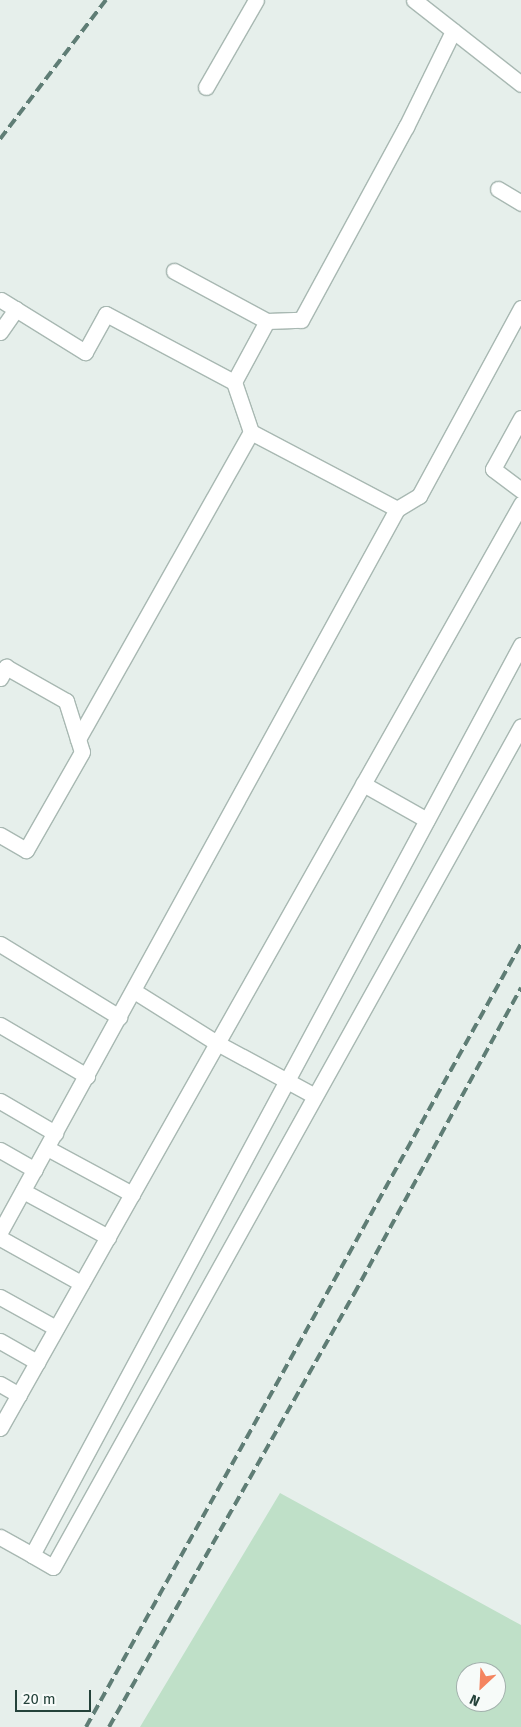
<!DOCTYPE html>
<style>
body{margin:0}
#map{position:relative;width:521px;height:1727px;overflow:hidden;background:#e6efeb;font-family:"Fira Sans",sans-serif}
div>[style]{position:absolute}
.green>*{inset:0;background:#bfe0c8}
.roads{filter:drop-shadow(1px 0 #a8b8b2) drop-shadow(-1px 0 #a8b8b2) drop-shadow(0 1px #a8b8b2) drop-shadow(0 -1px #a8b8b2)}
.minor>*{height:15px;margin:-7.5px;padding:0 7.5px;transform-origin:7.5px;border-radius:7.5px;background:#fff}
.rail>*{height:4px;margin-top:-2px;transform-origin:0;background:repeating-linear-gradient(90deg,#5f7d75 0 10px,transparent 0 15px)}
span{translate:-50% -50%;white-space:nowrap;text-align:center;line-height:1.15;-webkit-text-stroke:4px #f7fbf9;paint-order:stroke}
.north{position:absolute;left:456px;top:1662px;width:50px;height:50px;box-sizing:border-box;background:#f7fbf9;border:1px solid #a3b1ad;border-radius:50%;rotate:205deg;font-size:14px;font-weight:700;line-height:20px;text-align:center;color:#24423a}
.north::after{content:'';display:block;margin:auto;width:18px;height:22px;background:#f4845f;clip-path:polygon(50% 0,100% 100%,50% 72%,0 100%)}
.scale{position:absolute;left:15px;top:1690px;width:76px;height:22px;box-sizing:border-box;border:2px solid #24423a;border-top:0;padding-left:6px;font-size:15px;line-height:18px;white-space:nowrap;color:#24423a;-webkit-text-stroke:4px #f7fbf9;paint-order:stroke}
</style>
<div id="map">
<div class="green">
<i style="clip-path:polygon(evenodd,280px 1493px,521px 1625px,521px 1727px,140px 1727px,280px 1493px,466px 1672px,496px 1672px,496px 1702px,466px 1702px,466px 1672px)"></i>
</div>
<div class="roads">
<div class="minor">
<i style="left:414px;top:0;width:136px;rotate:38.1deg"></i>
<i style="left:206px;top:87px;width:100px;rotate:-60.1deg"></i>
<i style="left:498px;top:189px;width:27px;rotate:31deg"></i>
<i style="left:174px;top:271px;width:106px;rotate:28.3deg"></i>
<i style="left:1px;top:300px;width:99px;rotate:31.8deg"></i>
<i style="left:85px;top:352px;width:43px;rotate:-61.1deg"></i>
<i style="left:106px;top:314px;width:145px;rotate:28deg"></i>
<i style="left:234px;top:382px;width:53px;rotate:71.2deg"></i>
<i style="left:251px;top:432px;width:165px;rotate:27.8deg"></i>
<i style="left:397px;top:509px;width:26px;rotate:-31deg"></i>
<i style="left:419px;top:496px;width:214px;rotate:-61.5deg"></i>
<i style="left:0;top:332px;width:28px;rotate:-55deg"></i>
<i style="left:234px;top:382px;width:69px;rotate:-61.6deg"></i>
<i style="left:267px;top:321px;width:34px;rotate:-2deg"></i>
<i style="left:301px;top:320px;width:220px;rotate:-61.5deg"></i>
<i style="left:406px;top:127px;width:107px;rotate:-63.9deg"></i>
<i style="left:521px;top:418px;width:58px;rotate:118.8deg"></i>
<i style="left:493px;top:469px;width:35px;rotate:37deg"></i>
<i style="left:0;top:678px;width:13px;rotate:-61deg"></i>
<i style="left:6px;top:667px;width:69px;rotate:29.5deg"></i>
<i style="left:66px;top:701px;width:53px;rotate:72.6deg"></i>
<i style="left:82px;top:752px;width:113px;rotate:119.7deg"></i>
<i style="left:26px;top:850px;width:30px;rotate:-150deg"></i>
<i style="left:78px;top:739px;width:352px;rotate:-60.6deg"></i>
<i style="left:363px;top:784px;width:73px;rotate:29.4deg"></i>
<i style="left:0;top:944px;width:140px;rotate:31.5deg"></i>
<i style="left:134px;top:991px;width:98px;rotate:32.1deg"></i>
<i style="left:217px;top:1043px;width:111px;rotate:28.4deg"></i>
<i style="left:0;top:1025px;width:101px;rotate:30.4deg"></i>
<i style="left:0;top:1101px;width:64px;rotate:30.2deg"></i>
<i style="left:47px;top:1148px;width:97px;rotate:28.4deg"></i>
<i style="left:0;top:1150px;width:40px;rotate:29.7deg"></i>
<i style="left:23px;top:1191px;width:97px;rotate:28.4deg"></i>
<i style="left:0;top:1232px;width:825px;rotate:-61.23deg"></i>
<i style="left:0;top:1238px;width:93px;rotate:29.1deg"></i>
<i style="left:0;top:1297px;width:64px;rotate:29deg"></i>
<i style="left:0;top:1341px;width:43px;rotate:29.6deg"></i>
<i style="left:0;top:1384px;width:22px;rotate:30deg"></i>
<i style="left:0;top:1428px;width:1061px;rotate:-60.58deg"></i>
<i style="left:0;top:1537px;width:37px;rotate:29deg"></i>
<i style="left:32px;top:1555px;width:1033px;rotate:-61.75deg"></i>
<i style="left:32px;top:1555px;width:24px;rotate:30deg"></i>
<i style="left:53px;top:1567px;width:962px;rotate:-60.9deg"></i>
</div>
</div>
<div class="rail">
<i style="left:0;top:139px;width:175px;rotate:-52.7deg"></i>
<i style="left:86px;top:1727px;width:896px;rotate:-60.95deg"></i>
<i style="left:109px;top:1727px;width:498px;rotate:-60.5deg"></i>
<i style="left:354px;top:1294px;width:349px;rotate:-61.4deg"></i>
</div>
<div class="north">N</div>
<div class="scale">20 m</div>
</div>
